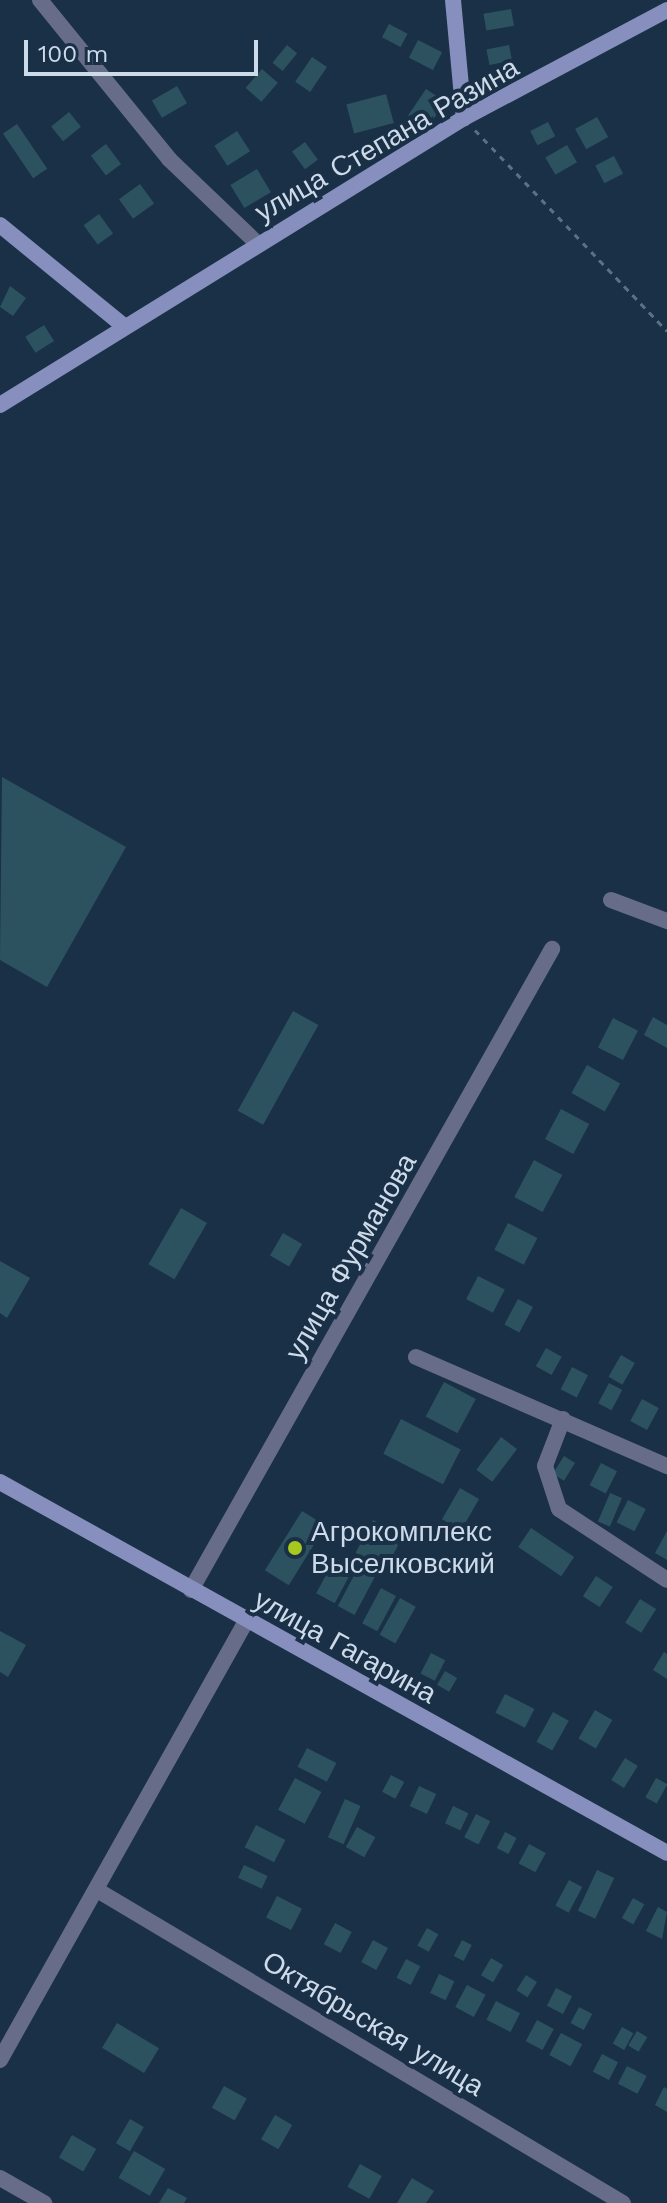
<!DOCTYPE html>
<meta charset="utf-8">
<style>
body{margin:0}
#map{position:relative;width:667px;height:2203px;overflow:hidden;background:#1a3046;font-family:"Work Sans",sans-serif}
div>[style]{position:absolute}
.building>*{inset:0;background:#2c5260;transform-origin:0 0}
.path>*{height:3px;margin-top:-1.5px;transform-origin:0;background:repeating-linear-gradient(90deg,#5d7083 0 6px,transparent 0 12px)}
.street>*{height:16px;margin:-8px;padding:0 8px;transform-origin:8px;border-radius:8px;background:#676c89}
.secondary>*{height:16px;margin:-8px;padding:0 8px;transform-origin:8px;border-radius:8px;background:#868fbd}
.dots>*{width:22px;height:22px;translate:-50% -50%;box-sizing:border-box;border:4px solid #1a3046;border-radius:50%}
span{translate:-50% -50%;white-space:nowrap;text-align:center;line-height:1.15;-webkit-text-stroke:8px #1a3046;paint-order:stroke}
.street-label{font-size:28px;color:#cddae9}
.poi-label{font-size:28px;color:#cddae9}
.left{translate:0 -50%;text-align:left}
.scale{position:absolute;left:24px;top:40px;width:234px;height:36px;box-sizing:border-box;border:4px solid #cddae9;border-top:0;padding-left:10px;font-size:24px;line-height:28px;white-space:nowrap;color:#cddae9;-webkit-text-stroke:6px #1a3046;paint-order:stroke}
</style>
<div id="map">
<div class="building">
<i style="left:511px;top:9px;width:17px;height:28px;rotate:80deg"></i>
<i style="left:389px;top:24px;width:21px;height:15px;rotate:28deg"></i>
<i style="left:418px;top:40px;width:27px;height:20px;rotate:27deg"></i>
<i style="left:287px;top:45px;width:13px;height:23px;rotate:39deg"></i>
<i style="left:509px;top:45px;width:16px;height:23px;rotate:79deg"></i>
<i style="left:312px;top:57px;width:18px;height:30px;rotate:34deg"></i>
<i style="left:262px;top:69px;width:21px;height:25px;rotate:41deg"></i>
<i style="left:177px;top:86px;width:20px;height:29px;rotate:60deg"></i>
<i style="left:426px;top:89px;width:23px;height:33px;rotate:34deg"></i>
<i style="left:386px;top:94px;width:30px;height:41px;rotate:75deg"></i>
<i style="left:69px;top:112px;width:19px;height:23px;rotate:51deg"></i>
<i style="left:597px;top:117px;width:23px;height:25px;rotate:61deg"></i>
<i style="left:548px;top:122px;width:16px;height:20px;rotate:63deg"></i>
<i style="left:17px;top:124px;width:54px;height:17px;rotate:56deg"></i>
<i style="left:237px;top:131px;width:24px;height:27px;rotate:57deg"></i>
<i style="left:305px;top:142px;width:22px;height:16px;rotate:54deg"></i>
<i style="left:106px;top:144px;width:25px;height:19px;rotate:53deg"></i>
<i style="left:567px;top:145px;width:20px;height:25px;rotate:60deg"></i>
<i style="left:614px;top:156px;width:20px;height:21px;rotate:63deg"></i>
<i style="left:257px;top:169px;width:27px;height:31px;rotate:59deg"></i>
<i style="left:140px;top:184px;width:24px;height:26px;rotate:54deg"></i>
<i style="left:99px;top:214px;width:24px;height:19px;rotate:54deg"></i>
<i style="clip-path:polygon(10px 286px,26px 298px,13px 316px,0 307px)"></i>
<i style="left:44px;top:325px;width:19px;height:22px;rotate:58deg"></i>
<i style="clip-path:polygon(2px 777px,126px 847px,47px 987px,0 960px)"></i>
<i style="left:293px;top:1011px;width:29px;height:114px;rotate:29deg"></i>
<i style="clip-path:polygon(653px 1017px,667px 1025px,667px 1048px,644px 1035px)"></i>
<i style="left:613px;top:1018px;width:28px;height:33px;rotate:27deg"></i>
<i style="left:587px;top:1065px;width:38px;height:32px;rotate:29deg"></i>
<i style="left:561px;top:1109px;width:32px;height:34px;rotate:28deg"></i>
<i style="left:534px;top:1160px;width:32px;height:42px;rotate:28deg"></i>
<i style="left:181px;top:1208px;width:30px;height:65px;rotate:30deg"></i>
<i style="left:508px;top:1223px;width:33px;height:30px;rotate:27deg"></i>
<i style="left:283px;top:1233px;width:22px;height:26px;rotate:30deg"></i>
<i style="clip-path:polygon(0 1261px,30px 1278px,7px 1318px,0 1313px)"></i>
<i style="left:478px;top:1276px;width:30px;height:26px;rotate:27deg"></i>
<i style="left:518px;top:1299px;width:17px;height:29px;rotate:28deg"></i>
<i style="left:546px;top:1348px;width:18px;height:21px;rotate:29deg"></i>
<i style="left:621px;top:1355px;width:16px;height:25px;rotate:30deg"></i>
<i style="left:572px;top:1367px;width:18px;height:25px;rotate:27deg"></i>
<i style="left:444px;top:1382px;width:36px;height:39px;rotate:28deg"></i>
<i style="left:609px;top:1383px;width:15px;height:23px;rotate:28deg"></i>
<i style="left:642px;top:1399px;width:19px;height:25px;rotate:28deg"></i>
<i style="left:401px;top:1419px;width:67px;height:39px;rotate:27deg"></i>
<i style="left:501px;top:1437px;width:20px;height:41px;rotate:37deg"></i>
<i style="left:564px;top:1456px;width:13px;height:21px;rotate:32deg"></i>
<i style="left:601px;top:1463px;width:18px;height:25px;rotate:27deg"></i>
<i style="left:460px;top:1488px;width:22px;height:36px;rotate:30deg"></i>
<i style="left:610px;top:1493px;width:13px;height:31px;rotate:23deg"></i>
<i style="left:628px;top:1500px;width:20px;height:25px;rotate:27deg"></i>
<i style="left:302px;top:1511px;width:28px;height:70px;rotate:32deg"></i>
<i style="left:373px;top:1520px;width:34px;height:37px;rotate:28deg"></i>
<i style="left:531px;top:1528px;width:52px;height:23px;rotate:34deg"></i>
<i style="clip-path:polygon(667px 1531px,667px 1560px,655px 1553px)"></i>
<i style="left:335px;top:1558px;width:21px;height:40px;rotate:28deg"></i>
<i style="left:358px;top:1568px;width:19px;height:43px;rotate:28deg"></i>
<i style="left:596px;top:1576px;width:20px;height:24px;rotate:33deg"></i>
<i style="left:381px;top:1588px;width:17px;height:40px;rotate:28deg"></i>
<i style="left:400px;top:1598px;width:18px;height:42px;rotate:29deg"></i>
<i style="left:640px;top:1599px;width:19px;height:28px;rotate:32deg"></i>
<i style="clip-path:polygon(0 1631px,26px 1645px,8px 1677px,0 1672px)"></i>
<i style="clip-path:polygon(664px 1652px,667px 1654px,667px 1679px,653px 1670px)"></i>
<i style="left:431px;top:1653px;width:16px;height:23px;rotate:27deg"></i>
<i style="left:445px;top:1671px;width:14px;height:16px;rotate:30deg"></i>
<i style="left:505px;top:1694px;width:33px;height:21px;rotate:27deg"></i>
<i style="left:595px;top:1710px;width:20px;height:33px;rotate:30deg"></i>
<i style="left:553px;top:1712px;width:18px;height:34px;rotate:29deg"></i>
<i style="left:307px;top:1748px;width:33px;height:21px;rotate:27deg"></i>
<i style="left:625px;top:1758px;width:15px;height:26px;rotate:32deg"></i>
<i style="left:391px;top:1775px;width:15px;height:19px;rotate:28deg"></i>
<i style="left:295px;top:1778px;width:30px;height:36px;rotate:28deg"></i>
<i style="left:656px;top:1778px;width:13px;height:22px;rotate:29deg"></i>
<i style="left:419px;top:1786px;width:19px;height:22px;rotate:25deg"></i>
<i style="left:345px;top:1799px;width:17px;height:42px;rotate:24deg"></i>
<i style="left:453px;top:1806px;width:17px;height:19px;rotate:25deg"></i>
<i style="left:476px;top:1814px;width:16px;height:26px;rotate:27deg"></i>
<i style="left:256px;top:1825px;width:33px;height:25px;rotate:27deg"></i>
<i style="left:357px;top:1827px;width:21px;height:23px;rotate:29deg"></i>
<i style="left:505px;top:1832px;width:13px;height:18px;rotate:27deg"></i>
<i style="left:529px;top:1844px;width:19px;height:22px;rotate:28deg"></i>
<i style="left:244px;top:1865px;width:26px;height:14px;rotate:25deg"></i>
<i style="left:597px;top:1870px;width:19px;height:45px;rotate:25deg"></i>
<i style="left:569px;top:1880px;width:15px;height:29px;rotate:28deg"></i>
<i style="left:277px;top:1896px;width:28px;height:24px;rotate:27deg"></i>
<i style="left:633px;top:1898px;width:13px;height:23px;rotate:29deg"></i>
<i style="clip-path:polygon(658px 1907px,667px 1912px,662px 1939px,646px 1931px)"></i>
<i style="left:335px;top:1923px;width:19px;height:24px;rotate:28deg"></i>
<i style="left:427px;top:1928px;width:13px;height:20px;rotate:29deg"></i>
<i style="left:373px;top:1940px;width:17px;height:25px;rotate:28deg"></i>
<i style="left:462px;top:1940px;width:11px;height:18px;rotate:27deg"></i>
<i style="left:491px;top:1958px;width:14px;height:20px;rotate:30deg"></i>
<i style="left:406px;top:1959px;width:16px;height:21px;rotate:27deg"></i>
<i style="left:439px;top:1974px;width:17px;height:21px;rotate:25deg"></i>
<i style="left:526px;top:1975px;width:13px;height:18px;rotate:32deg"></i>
<i style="left:467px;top:1985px;width:21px;height:25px;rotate:28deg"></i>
<i style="left:556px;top:1988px;width:18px;height:20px;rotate:27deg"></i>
<i style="left:496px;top:2001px;width:27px;height:21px;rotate:27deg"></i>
<i style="left:579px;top:2007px;width:15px;height:18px;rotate:28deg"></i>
<i style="left:537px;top:2020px;width:19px;height:24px;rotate:28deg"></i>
<i style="left:117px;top:2023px;width:49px;height:29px;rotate:31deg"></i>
<i style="left:622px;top:2027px;width:13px;height:19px;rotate:29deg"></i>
<i style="left:637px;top:2031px;width:12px;height:17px;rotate:31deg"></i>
<i style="left:561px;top:2033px;width:24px;height:25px;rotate:28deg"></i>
<i style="left:602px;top:2054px;width:18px;height:20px;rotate:27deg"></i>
<i style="left:627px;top:2066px;width:22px;height:20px;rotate:27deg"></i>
<i style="left:224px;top:2086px;width:26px;height:25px;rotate:29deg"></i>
<i style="clip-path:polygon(664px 2087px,667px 2089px,667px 2112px,655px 2105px)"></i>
<i style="left:275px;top:2115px;width:20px;height:28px;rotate:30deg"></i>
<i style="left:130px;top:2119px;width:16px;height:28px;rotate:30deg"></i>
<i style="left:72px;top:2135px;width:28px;height:26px;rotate:30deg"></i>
<i style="left:134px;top:2151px;width:36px;height:31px;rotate:30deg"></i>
<i style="left:360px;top:2164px;width:25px;height:26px;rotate:29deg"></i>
<i style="clip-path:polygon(412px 2178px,434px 2191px,426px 2203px,397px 2203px)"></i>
<i style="clip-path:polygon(168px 2188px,187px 2198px,184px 2203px,159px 2203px)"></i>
</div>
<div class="path">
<i style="left:475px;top:130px;width:278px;rotate:46.3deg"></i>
</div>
<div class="street">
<i style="left:40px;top:0;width:205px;rotate:50.9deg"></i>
<i style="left:169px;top:159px;width:124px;rotate:43.7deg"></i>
<i style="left:611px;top:900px;width:60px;rotate:20.6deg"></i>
<i style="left:416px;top:1357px;width:274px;rotate:23.5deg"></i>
<i style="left:563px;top:1419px;width:50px;rotate:111deg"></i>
<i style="left:545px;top:1466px;width:45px;rotate:72deg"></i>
<i style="left:559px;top:1509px;width:129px;rotate:33.3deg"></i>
<i style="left:191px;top:1590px;width:736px;rotate:-60.61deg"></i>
<i style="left:97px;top:1890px;width:612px;rotate:30.76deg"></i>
<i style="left:0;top:2060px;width:501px;rotate:-60.72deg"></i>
<i style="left:0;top:2178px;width:51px;rotate:29.6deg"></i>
</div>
<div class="secondary">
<i style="left:453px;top:0;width:119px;rotate:84.7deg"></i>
<i style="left:0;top:225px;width:161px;rotate:39.2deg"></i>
<i style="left:0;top:405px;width:546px;rotate:-31.74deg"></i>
<i style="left:464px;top:118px;width:230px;rotate:-28deg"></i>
<i style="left:0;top:1482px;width:763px;rotate:29.08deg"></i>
</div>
<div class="dots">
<i style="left:295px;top:1548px;background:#a7c81e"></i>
</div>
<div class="street-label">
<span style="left:387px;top:140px;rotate:-30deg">улица Степана Разина</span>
<span style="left:351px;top:1257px;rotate:-60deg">улица Фурманова</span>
<span style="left:345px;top:1647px;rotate:29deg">улица Гагарина</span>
<span style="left:373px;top:2024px;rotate:31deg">Октябрьская улица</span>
</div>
<div class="poi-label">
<span class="left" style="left:311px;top:1548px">Агрокомплекс<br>Выселковский</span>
</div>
<div class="scale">100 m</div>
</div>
